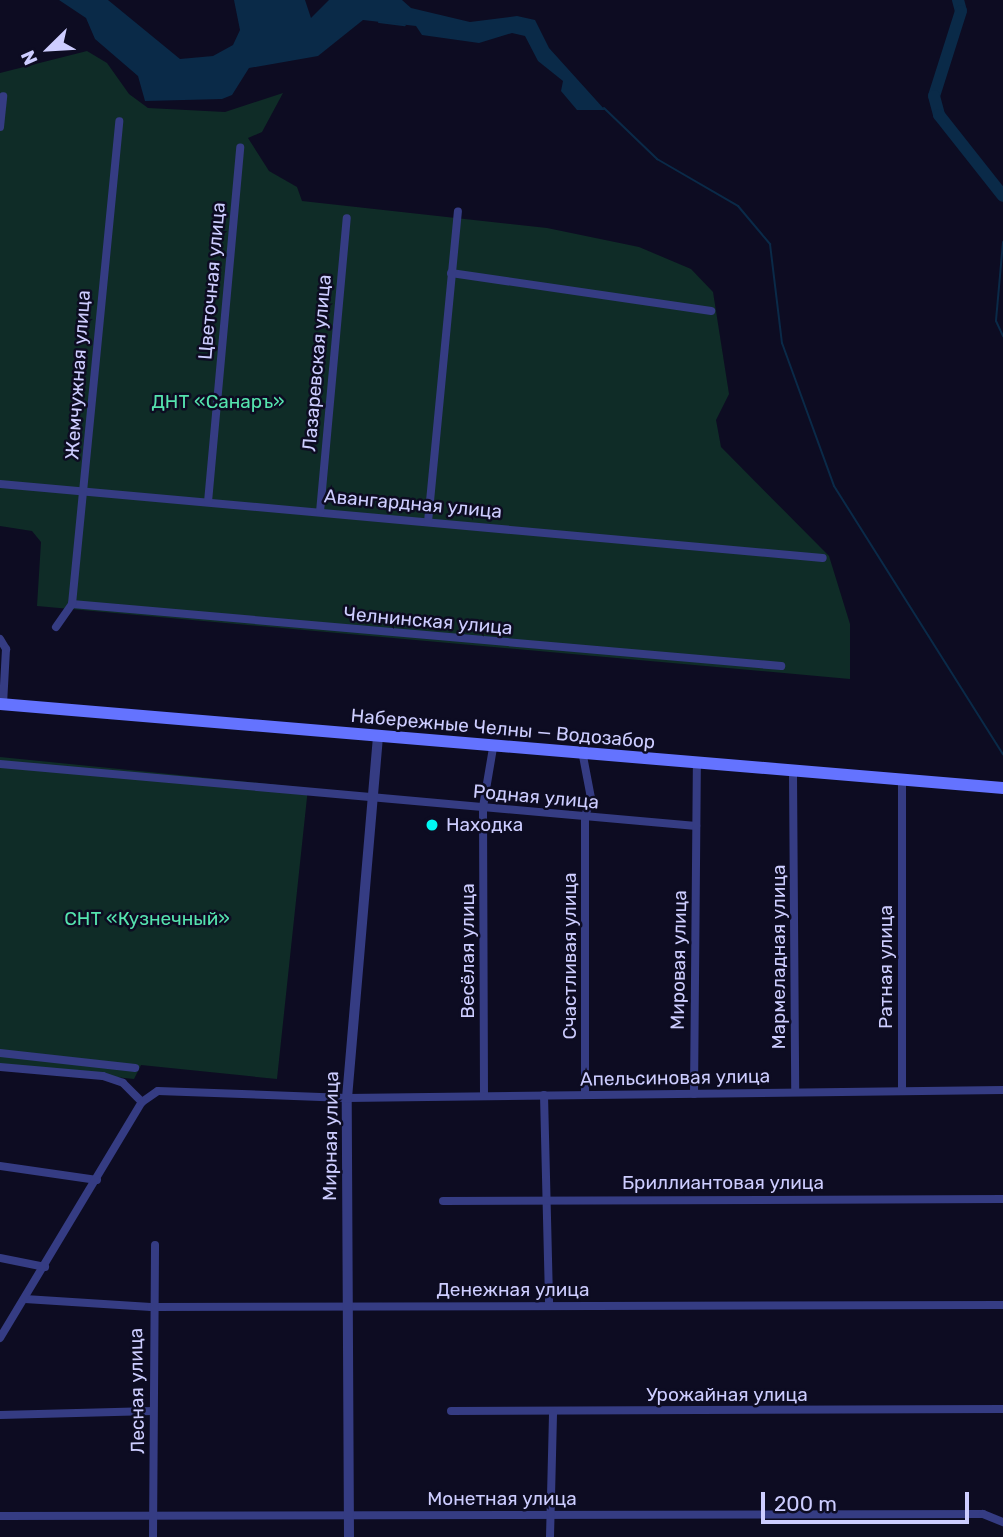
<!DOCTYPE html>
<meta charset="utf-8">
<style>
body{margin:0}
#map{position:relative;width:1003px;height:1537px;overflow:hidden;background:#0d0c22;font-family:Rubik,sans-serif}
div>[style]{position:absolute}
.green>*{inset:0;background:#0f2c27}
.water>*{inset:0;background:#0a2a48}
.stream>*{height:2px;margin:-1px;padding:0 1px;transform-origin:1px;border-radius:1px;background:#0a2a48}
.river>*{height:12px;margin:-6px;padding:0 6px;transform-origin:6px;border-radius:6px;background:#0a2a48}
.minor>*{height:8px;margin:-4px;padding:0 4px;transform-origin:4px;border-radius:4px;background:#353c83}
.tertiary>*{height:10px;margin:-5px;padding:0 5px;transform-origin:5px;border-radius:5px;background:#353c83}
.secondary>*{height:12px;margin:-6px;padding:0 6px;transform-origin:6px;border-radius:6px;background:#6473ff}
.dots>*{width:19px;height:19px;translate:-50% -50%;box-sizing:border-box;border:4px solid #0d0c22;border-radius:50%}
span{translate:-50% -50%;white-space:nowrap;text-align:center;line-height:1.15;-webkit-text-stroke:5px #0d0c22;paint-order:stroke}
.street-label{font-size:19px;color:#cdcdff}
.park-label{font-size:19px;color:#55e3ae}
.poi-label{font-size:19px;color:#cdcdff}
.left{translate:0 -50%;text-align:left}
.north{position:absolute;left:14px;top:14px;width:70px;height:70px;-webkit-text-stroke:5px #0d0c22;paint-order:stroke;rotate:246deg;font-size:19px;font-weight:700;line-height:28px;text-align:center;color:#cdcdff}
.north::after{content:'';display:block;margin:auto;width:24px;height:32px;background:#cdcdff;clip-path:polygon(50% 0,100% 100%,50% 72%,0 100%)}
.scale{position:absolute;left:761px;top:1492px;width:208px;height:32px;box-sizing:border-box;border:4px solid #cdcdff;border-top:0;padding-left:9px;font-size:21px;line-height:24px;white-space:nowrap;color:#cdcdff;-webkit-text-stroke:5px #0d0c22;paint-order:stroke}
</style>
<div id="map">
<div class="green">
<i style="clip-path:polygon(87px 51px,107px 63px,129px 94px,148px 108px,225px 112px,283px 93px,262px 132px,248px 138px,269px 171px,297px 187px,302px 201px,547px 228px,639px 247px,691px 269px,713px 292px,729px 394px,716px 420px,721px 447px,829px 556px,850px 624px,850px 679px,37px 606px,41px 542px,32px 531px,0 526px,0 73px)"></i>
<i style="clip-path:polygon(0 757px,308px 788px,277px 1079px,141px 1065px,134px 1079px,0 1065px)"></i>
</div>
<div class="water">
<i style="clip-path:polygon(59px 0,108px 0,180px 59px,213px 56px,233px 45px,240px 30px,234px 0,305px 0,311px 18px,329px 0,402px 0,411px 8px,470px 22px,517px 16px,535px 20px,549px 48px,605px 110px,577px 110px,561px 91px,563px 81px,538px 61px,525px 36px,512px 33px,479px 43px,422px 35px,416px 26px,363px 20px,318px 56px,249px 68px,232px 95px,222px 99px,145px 101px,138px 76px,95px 39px,86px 18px)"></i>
</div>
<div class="stream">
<i style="left:379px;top:22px;width:26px;rotate:7deg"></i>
<i style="left:604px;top:108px;width:74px;rotate:43.9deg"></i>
<i style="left:657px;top:159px;width:94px;rotate:30.1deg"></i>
<i style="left:738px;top:206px;width:50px;rotate:49.9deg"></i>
<i style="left:770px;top:244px;width:100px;rotate:83.1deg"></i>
<i style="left:782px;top:343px;width:152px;rotate:70deg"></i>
<i style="left:834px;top:486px;width:317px;rotate:57.8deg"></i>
<i style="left:1003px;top:242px;width:79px;rotate:95.1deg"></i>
<i style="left:996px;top:321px;width:17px;rotate:65deg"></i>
</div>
<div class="river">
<i style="left:958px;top:0;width:11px;rotate:75deg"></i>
<i style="left:961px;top:11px;width:89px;rotate:107.6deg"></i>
<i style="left:934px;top:96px;width:20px;rotate:75deg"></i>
<i style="left:939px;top:115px;width:103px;rotate:51.7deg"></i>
</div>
<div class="minor">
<i style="left:0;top:127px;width:31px;rotate:-84deg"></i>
<i style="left:451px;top:273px;width:263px;rotate:8.3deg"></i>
<i style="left:0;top:484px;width:826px;rotate:5.14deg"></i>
<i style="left:208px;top:502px;width:356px;rotate:-84.8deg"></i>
<i style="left:320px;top:512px;width:295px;rotate:-84.8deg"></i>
<i style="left:428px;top:522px;width:312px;rotate:-84.5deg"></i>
<i style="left:72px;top:604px;width:712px;rotate:5deg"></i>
<i style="left:56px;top:627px;width:28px;rotate:-55deg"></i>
<i style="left:72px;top:604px;width:485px;rotate:-84.4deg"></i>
<i style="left:0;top:639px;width:12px;rotate:59deg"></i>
<i style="left:6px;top:649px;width:56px;rotate:93.1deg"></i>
<i style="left:583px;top:756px;width:43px;rotate:79.2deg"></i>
<i style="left:591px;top:798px;width:20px;rotate:108deg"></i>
<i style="left:585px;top:817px;width:277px;rotate:90deg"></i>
<i style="left:0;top:764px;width:699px;rotate:5.09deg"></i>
<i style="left:793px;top:774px;width:318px;rotate:89.6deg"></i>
<i style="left:0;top:1053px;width:136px;rotate:6.3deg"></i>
<i style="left:0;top:1067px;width:103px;rotate:5deg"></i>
<i style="left:103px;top:1076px;width:21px;rotate:19deg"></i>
<i style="left:123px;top:1083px;width:27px;rotate:45deg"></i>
<i style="left:902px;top:1090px;width:308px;rotate:-90deg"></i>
<i style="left:694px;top:1094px;width:328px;rotate:-89.5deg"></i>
<i style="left:484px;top:1095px;width:288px;rotate:-90.2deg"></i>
<i style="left:483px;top:807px;width:60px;rotate:-80.4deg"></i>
<i style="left:544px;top:1095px;width:210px;rotate:88.6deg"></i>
<i style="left:0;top:1166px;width:98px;rotate:8.2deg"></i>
<i style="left:443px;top:1201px;width:560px;rotate:-0.2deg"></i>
<i style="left:0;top:1258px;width:46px;rotate:11.3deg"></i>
<i style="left:25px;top:1299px;width:126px;rotate:3.6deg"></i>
<i style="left:151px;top:1307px;width:852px;rotate:-0.13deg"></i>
<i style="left:0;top:1338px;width:275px;rotate:-59deg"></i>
<i style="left:142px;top:1102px;width:19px;rotate:-35deg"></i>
<i style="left:158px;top:1091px;width:189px;rotate:2.1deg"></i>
<i style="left:347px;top:1098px;width:656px;rotate:-0.7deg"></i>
<i style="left:451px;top:1411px;width:552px;rotate:-0.21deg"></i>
<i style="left:0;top:1415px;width:153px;rotate:-1.5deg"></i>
<i style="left:0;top:1516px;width:983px;rotate:-0.12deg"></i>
<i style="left:983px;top:1514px;width:22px;rotate:22deg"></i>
<i style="left:153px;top:1537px;width:292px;rotate:-89.6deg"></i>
<i style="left:550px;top:1537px;width:125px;rotate:-88.6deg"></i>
</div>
<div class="tertiary">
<i style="left:349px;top:1537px;width:439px;rotate:-90.3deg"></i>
<i style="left:347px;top:1098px;width:362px;rotate:-85.1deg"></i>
</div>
<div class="secondary">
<i style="left:0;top:704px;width:1007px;rotate:4.79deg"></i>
</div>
<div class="dots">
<i style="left:432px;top:825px;background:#00f8f3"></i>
</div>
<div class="street-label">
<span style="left:212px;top:281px;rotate:-85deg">Цветочная улица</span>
<span style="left:317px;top:363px;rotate:-85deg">Лазаревская улица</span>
<span style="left:78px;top:375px;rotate:-86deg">Жемчужная улица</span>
<span style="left:413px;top:504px;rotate:5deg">Авангардная улица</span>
<span style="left:428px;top:621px;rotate:5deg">Челнинская улица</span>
<span style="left:503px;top:729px;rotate:5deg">Набережные Челны — Водозабор</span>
<span style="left:536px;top:797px;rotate:5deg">Родная улица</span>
<span style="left:468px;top:951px;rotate:-90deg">Весёлая улица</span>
<span style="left:570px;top:956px;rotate:-90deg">Счастливая улица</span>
<span style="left:779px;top:957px;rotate:-90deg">Мармеладная улица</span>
<span style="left:679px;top:960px;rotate:-89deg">Мировая улица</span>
<span style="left:886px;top:967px;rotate:-90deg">Ратная улица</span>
<span style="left:675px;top:1078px;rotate:-1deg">Апельсиновая улица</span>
<span style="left:331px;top:1136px;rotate:-89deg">Мирная улица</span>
<span style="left:723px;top:1183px">Бриллиантовая улица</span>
<span style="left:513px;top:1290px">Денежная улица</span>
<span style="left:137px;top:1391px;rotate:-91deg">Лесная улица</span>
<span style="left:727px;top:1395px">Урожайная улица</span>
<span style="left:502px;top:1499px">Монетная улица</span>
</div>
<div class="park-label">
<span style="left:218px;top:402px">ДНТ «Санаръ»</span>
<span style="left:147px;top:919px">СНТ «Кузнечный»</span>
</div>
<div class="poi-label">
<span class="left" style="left:446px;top:825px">Находка</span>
</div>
<div class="north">N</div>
<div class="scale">200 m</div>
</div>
